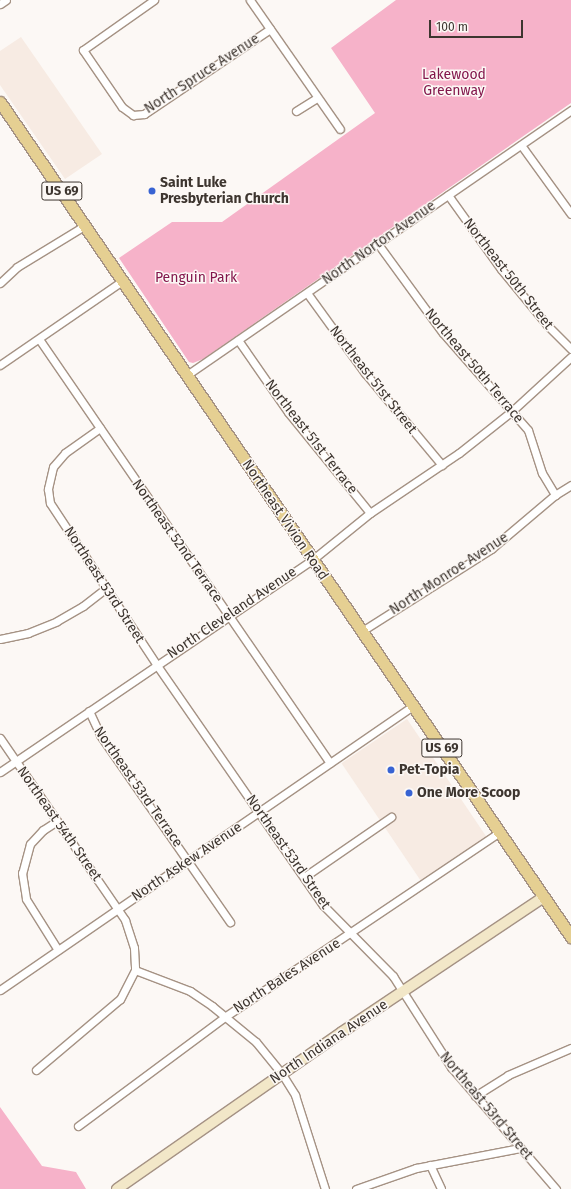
<!DOCTYPE html>
<style>
body{margin:0}
#map{position:relative;width:571px;height:1189px;overflow:hidden;background:#fcf8f5;font-family:"Fira Sans",sans-serif}
div>[style]{position:absolute}
.built>*{inset:0;background:#f7ebe3;transform-origin:0 0}
.green>*{inset:0;background:#f6b2c9}
.roads{filter:drop-shadow(1px 0 #a59284) drop-shadow(-1px 0 #a59284) drop-shadow(0 1px #a59284) drop-shadow(0 -1px #a59284)}
.street>*{height:7px;margin:-3.5px;padding:0 3.5px;transform-origin:3.5px;border-radius:3.5px;background:#fff}
.secondary>*{height:10px;margin:-5px;padding:0 5px;transform-origin:5px;border-radius:5px;background:#f2e7c8}
.primary>*{height:11px;margin:-5.5px;padding:0 5.5px;transform-origin:5.5px;border-radius:5.5px;background:#e5cf92}
.dots>*{width:11px;height:11px;translate:-50% -50%;box-sizing:border-box;border:2px solid #fcf8f5;border-radius:50%}
span{translate:-50% -50%;white-space:nowrap;text-align:center;line-height:1.15;-webkit-text-stroke:3px #fcf8f5;paint-order:stroke}
.shield-label span{padding:1px 3px;background:#fcf8f5;border:1px solid;border-radius:3px;-webkit-text-stroke-width:0}
.shield-label{font-size:13px;color:#3d352f;font-weight:700}
.street-label{font-size:14px;color:#3d352f}
.park-label{font-size:14px;color:#83174c}
.poi-label{font-size:14px;color:#3d352f;font-weight:700}
.left{translate:0 -50%;text-align:left}
.scale{position:absolute;left:429px;top:20px;width:94px;height:18px;box-sizing:border-box;border:2px solid #3d352f;border-top:0;padding-left:5px;font-size:12px;line-height:14px;white-space:nowrap;color:#3d352f;-webkit-text-stroke:3px #fcf8f5;paint-order:stroke}
</style>
<div id="map">
<div class="built">
<i style="clip-path:polygon(21px 37px,102px 154px,65px 179px,0 85px,0 51px)"></i>
<i style="left:407px;top:719px;width:142px;height:79px;rotate:56deg"></i>
</div>
<div class="green">
<i style="clip-path:polygon(396px 0,571px 0,571px 103px,203px 359px,193px 363px,189px 362px,119px 258px,172px 222px,222px 222px,375px 113px,331px 48px)"></i>
<i style="clip-path:polygon(0 1107px,42px 1166px,76px 1172px,86px 1189px,0 1189px)"></i>
</div>
<div class="roads">
<div class="street">
<i style="left:250px;top:0;width:157px;rotate:55.1deg"></i>
<i style="left:0;top:4px;width:7px;rotate:-34deg"></i>
<i style="left:83px;top:50px;width:69px;rotate:55.6deg"></i>
<i style="left:122px;top:107px;width:14px;rotate:36deg"></i>
<i style="left:133px;top:115px;width:11px;rotate:-5deg"></i>
<i style="left:144px;top:114px;width:152px;rotate:-34deg"></i>
<i style="left:83px;top:50px;width:87px;rotate:-35.2deg"></i>
<i style="left:296px;top:111px;width:25px;rotate:-32deg"></i>
<i style="left:521px;top:145px;width:85px;rotate:54.1deg"></i>
<i style="left:448px;top:195px;width:91px;rotate:54.4deg"></i>
<i style="left:501px;top:269px;width:72px;rotate:50.6deg"></i>
<i style="left:547px;top:325px;width:34px;rotate:45deg"></i>
<i style="left:378px;top:244px;width:110px;rotate:53.9deg"></i>
<i style="left:443px;top:333px;width:129px;rotate:48.8deg"></i>
<i style="left:528px;top:430px;width:45px;rotate:72deg"></i>
<i style="left:542px;top:473px;width:26px;rotate:59deg"></i>
<i style="left:0;top:283px;width:23px;rotate:-43deg"></i>
<i style="left:17px;top:267px;width:79px;rotate:-31.5deg"></i>
<i style="left:307px;top:293px;width:99px;rotate:54.1deg"></i>
<i style="left:365px;top:373px;width:120px;rotate:50.1deg"></i>
<i style="left:39px;top:339px;width:514px;rotate:55.54deg"></i>
<i style="left:238px;top:340px;width:88px;rotate:55.2deg"></i>
<i style="left:288px;top:412px;width:130px;rotate:50.9deg"></i>
<i style="left:0;top:365px;width:148px;rotate:-34.5deg"></i>
<i style="left:187px;top:375px;width:467px;rotate:-34.6deg"></i>
<i style="left:100px;top:428px;width:43px;rotate:144.5deg"></i>
<i style="left:65px;top:453px;width:18px;rotate:131deg"></i>
<i style="left:53px;top:467px;width:23px;rotate:103deg"></i>
<i style="left:48px;top:489px;width:14px;rotate:82deg"></i>
<i style="left:50px;top:503px;width:193px;rotate:56.6deg"></i>
<i style="left:156px;top:664px;width:293px;rotate:55.3deg"></i>
<i style="left:323px;top:905px;width:100px;rotate:45.4deg"></i>
<i style="left:393px;top:976px;width:108px;rotate:57.5deg"></i>
<i style="left:451px;top:1067px;width:161px;rotate:49.3deg"></i>
<i style="left:362px;top:631px;width:153px;rotate:-32.4deg"></i>
<i style="left:491px;top:549px;width:84px;rotate:-40.2deg"></i>
<i style="left:555px;top:495px;width:19px;rotate:-32deg"></i>
<i style="left:0;top:639px;width:29px;rotate:-12deg"></i>
<i style="left:28px;top:633px;width:31px;rotate:-22deg"></i>
<i style="left:57px;top:621px;width:30px;rotate:-30deg"></i>
<i style="left:83px;top:606px;width:29px;rotate:-38deg"></i>
<i style="left:89px;top:711px;width:26px;rotate:65deg"></i>
<i style="left:100px;top:735px;width:228px;rotate:55.2deg"></i>
<i style="left:0;top:738px;width:221px;rotate:55.5deg"></i>
<i style="left:125px;top:920px;width:29px;rotate:72deg"></i>
<i style="left:134px;top:948px;width:22px;rotate:87deg"></i>
<i style="left:135px;top:970px;width:33px;rotate:117deg"></i>
<i style="left:120px;top:999px;width:110px;rotate:139.8deg"></i>
<i style="left:0;top:772px;width:377px;rotate:-34.2deg"></i>
<i style="left:312px;top:560px;width:75px;rotate:-39deg"></i>
<i style="left:370px;top:513px;width:107px;rotate:-34deg"></i>
<i style="left:459px;top:453px;width:68px;rotate:-38.4deg"></i>
<i style="left:512px;top:411px;width:80px;rotate:-42.5deg"></i>
<i style="left:57px;top:821px;width:17px;rotate:147deg"></i>
<i style="left:43px;top:830px;width:19px;rotate:133deg"></i>
<i style="left:30px;top:844px;width:30px;rotate:105deg"></i>
<i style="left:22px;top:873px;width:26px;rotate:81deg"></i>
<i style="left:26px;top:899px;width:60px;rotate:57.9deg"></i>
<i style="left:304px;top:877px;width:106px;rotate:-34.6deg"></i>
<i style="left:135px;top:970px;width:59px;rotate:20.9deg"></i>
<i style="left:190px;top:991px;width:27px;rotate:34deg"></i>
<i style="left:212px;top:1006px;width:57px;rotate:39.3deg"></i>
<i style="left:256px;top:1042px;width:41px;rotate:50.9deg"></i>
<i style="left:282px;top:1074px;width:25px;rotate:58deg"></i>
<i style="left:295px;top:1095px;width:99px;rotate:72.3deg"></i>
<i style="left:0;top:990px;width:503px;rotate:-34.54deg"></i>
<i style="left:475px;top:1096px;width:39px;rotate:-32deg"></i>
<i style="left:508px;top:1075px;width:69px;rotate:-23.2deg"></i>
<i style="left:78px;top:1126px;width:184px;rotate:-36.6deg"></i>
<i style="left:226px;top:1016px;width:330px;rotate:-33.9deg"></i>
<i style="left:430px;top:1165px;width:26px;rotate:65deg"></i>
<i style="left:356px;top:1189px;width:64px;rotate:-19.3deg"></i>
<i style="left:416px;top:1168px;width:106px;rotate:-10.9deg"></i>
</div>
<div class="secondary">
<i style="left:117px;top:1189px;width:274px;rotate:-34.9deg"></i>
<i style="left:342px;top:1032px;width:243px;rotate:-33.8deg"></i>
</div>
<div class="primary">
<i style="left:0;top:102px;width:1012px;rotate:55.63deg"></i>
</div>
</div>
<div class="dots">
<i style="left:152px;top:191px;background:#3863d3"></i>
<i style="left:391px;top:770px;background:#3863d3"></i>
<i style="left:409px;top:793px;background:#3863d3"></i>
</div>
<div class="shield-label">
<span style="left:62px;top:191px">US 69</span>
<span style="left:442px;top:748px">US 69</span>
</div>
<div class="street-label">
<span style="left:202px;top:74px;rotate:-33deg">North Spruce Avenue</span>
<span style="left:379px;top:243px;rotate:-35deg">North Norton Avenue</span>
<span style="left:508px;top:274px;rotate:52deg">Northeast 50th Street</span>
<span style="left:474px;top:366px;rotate:50deg">Northeast 50th Terrace</span>
<span style="left:373px;top:380px;rotate:52deg">Northeast 51st Street</span>
<span style="left:311px;top:437px;rotate:52deg">Northeast 51st Terrace</span>
<span style="left:285px;top:520px;rotate:56deg">Northeast Vivion Road</span>
<span style="left:177px;top:541px;rotate:55deg">Northeast 52nd Terrace</span>
<span style="left:449px;top:574px;rotate:-33deg">North Monroe Avenue</span>
<span style="left:104px;top:585px;rotate:57deg">Northeast 53rd Street</span>
<span style="left:232px;top:613px;rotate:-34deg">North Cleveland Avenue</span>
<span style="left:138px;top:787px;rotate:55deg">Northeast 53rd Terrace</span>
<span style="left:59px;top:824px;rotate:55deg">Northeast 54th Street</span>
<span style="left:288px;top:852px;rotate:55deg">Northeast 53rd Street</span>
<span style="left:187px;top:862px;rotate:-34deg">North Askew Avenue</span>
<span style="left:287px;top:976px;rotate:-33deg">North Bales Avenue</span>
<span style="left:329px;top:1042px;rotate:-34deg">North Indiana Avenue</span>
<span style="left:486px;top:1106px;rotate:50deg">Northeast 53rd Street</span>
</div>
<div class="park-label">
<span style="left:454px;top:83px">Lakewood<br>Greenway</span>
<span style="left:196px;top:278px">Penguin Park</span>
</div>
<div class="poi-label">
<span class="left" style="left:160px;top:191px">Saint Luke<br>Presbyterian Church</span>
<span class="left" style="left:399px;top:770px">Pet-Topia</span>
<span class="left" style="left:417px;top:793px">One More Scoop</span>
</div>
<div class="scale">100 m</div>
</div>
